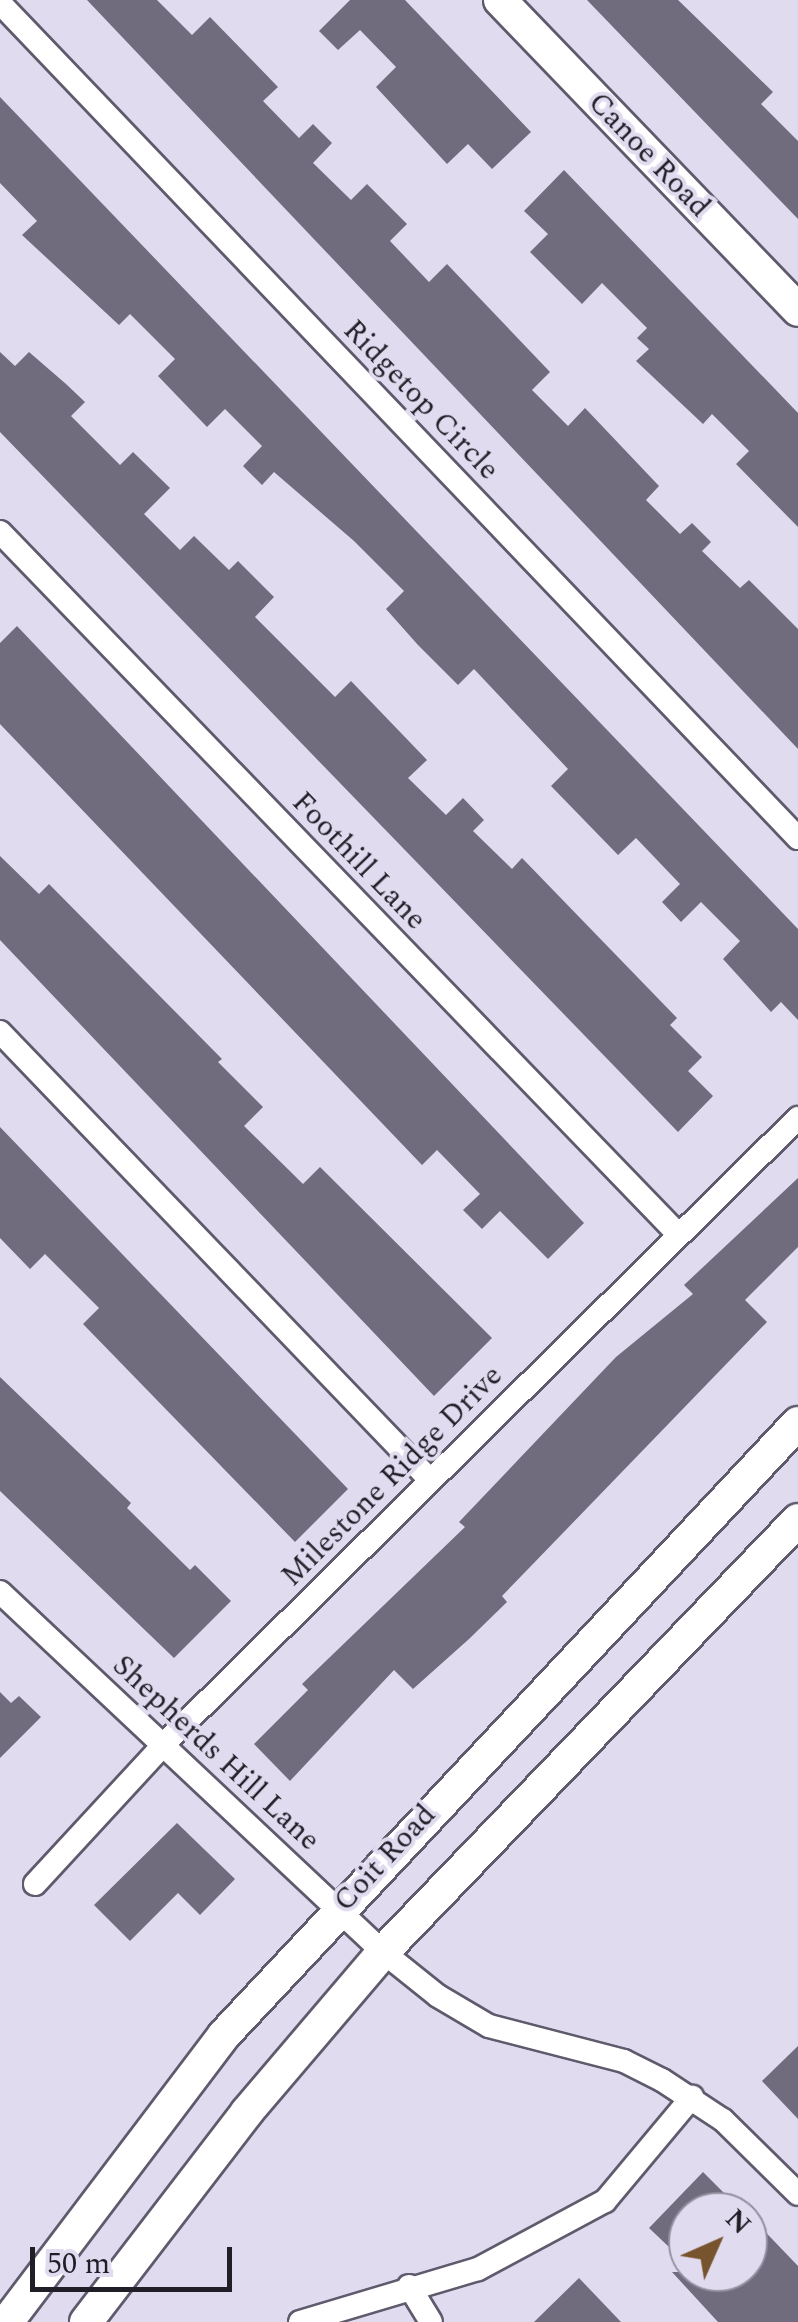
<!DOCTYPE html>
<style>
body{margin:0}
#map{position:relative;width:798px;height:2322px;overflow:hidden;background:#e1dbf0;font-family:Spectral,serif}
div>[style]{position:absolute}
.building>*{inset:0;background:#706b7d}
.roads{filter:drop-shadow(2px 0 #5f5a6c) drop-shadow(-2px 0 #5f5a6c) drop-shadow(0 2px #5f5a6c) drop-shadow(0 -2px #5f5a6c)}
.street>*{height:22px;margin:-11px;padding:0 11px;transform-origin:11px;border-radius:11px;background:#fff}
.secondary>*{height:32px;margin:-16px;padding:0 16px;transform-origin:16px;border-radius:16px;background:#fff}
span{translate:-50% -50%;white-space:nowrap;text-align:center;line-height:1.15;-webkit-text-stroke:8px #e1dbf0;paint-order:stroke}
.street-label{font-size:30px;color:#201e26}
.north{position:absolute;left:668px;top:2192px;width:100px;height:100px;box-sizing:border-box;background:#e1dbf0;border:2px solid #948f9f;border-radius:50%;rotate:45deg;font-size:28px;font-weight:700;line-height:40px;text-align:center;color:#201e26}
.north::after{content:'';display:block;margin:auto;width:35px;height:45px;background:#77542d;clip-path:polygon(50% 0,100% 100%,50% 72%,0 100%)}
.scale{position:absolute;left:30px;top:2247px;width:202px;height:45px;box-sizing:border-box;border:5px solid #201e26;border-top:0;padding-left:12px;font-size:30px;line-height:35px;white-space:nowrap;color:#201e26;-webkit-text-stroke:8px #e1dbf0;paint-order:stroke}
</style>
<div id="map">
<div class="building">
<i style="clip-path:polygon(87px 0,157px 0,192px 35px,210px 17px,278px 87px,263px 101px,299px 138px,313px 124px,332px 143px,313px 163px,351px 200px,367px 184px,407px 224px,390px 241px,429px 282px,447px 264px,550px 372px,532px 390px,568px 426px,585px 408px,659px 486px,646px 500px,680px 534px,692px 523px,711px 542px,702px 551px,740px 588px,749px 580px,798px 629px,798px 749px)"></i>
<i style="clip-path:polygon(350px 0,405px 0,531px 132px,492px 169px,468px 144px,447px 164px,376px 87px,396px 67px,360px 30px,338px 50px,319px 31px)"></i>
<i style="clip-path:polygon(587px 0,678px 0,773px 92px,761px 104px,798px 141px,798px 219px)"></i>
<i style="clip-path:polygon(0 97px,798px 929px,798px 1020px,781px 1002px,771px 1012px,723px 959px,740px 941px,701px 902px,681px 922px,662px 902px,680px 884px,636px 838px,618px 855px,551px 786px,568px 769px,474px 669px,458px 685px,418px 645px,386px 609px,404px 591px,354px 541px,274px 472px,262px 485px,243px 466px,262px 446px,225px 409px,207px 427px,158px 376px,175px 359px,130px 314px,119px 325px,22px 235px,37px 221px,0 183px)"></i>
<i style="clip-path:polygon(564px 170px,798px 413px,798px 527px,736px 464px,749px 451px,712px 414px,703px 424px,636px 361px,649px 349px,637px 338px,647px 328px,602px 283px,582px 304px,530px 252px,548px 234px,524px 211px)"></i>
<i style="clip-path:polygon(0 352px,15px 366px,29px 352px,66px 384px,85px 402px,71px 416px,120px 465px,133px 452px,170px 488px,144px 514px,180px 550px,194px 536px,229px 570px,238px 561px,274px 597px,255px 617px,335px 697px,351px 681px,427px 760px,408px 778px,446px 815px,463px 798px,484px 820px,473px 831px,512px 869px,522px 858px,677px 1018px,670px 1025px,702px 1057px,688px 1071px,713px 1096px,678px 1132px,0 432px)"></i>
<i style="clip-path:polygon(17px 626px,584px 1223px,548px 1259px,500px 1211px,482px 1229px,463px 1210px,480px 1194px,437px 1150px,422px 1165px,0 724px,0 643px)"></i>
<i style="clip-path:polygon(0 856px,39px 894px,49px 884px,222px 1059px,218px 1062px,263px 1107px,244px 1126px,303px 1184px,320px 1167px,492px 1338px,434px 1396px,0 940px)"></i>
<i style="clip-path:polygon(0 1127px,348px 1489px,295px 1542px,83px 1324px,99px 1308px,45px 1254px,30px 1269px,0 1238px)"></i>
<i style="clip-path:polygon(798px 1178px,798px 1247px,745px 1300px,767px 1322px,502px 1596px,507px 1602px,469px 1639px,413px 1689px,394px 1670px,290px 1781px,254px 1744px,308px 1690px,302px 1684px,465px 1527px,459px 1522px,616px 1357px,693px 1294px,684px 1285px)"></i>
<i style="clip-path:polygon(0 1377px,131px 1503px,127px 1508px,190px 1570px,195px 1565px,231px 1601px,174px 1658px,0 1491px)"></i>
<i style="clip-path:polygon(0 1692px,11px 1703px,19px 1696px,41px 1717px,0 1758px)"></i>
<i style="clip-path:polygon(177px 1823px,235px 1879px,200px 1915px,178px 1893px,130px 1941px,94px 1905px)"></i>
<i style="clip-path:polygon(798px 2046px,798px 2119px,762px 2081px)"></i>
<i style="clip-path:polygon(703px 2172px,743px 2212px,688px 2212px,688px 2265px,649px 2228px)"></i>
<i style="clip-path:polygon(748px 2214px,798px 2266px,798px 2322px,718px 2322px,672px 2272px,748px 2272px)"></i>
<i style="clip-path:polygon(579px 2278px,621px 2322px,534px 2322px)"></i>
</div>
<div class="roads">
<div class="street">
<i style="left:0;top:3px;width:1155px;rotate:46.3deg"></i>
<i style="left:0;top:532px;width:973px;rotate:46deg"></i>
<i style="left:0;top:1032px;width:621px;rotate:46.17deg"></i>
<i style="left:0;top:1592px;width:526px;rotate:43.23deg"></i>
<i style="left:383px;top:1952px;width:70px;rotate:38.7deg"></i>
<i style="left:438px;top:1996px;width:59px;rotate:30.5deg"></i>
<i style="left:489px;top:2026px;width:139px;rotate:14.5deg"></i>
<i style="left:624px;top:2061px;width:42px;rotate:26.6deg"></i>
<i style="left:662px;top:2080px;width:73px;rotate:33.3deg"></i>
<i style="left:723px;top:2120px;width:105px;rotate:44.6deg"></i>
<i style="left:35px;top:1884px;width:190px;rotate:-47.3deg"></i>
<i style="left:164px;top:1744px;width:891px;rotate:-44.64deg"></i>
<i style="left:409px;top:2286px;width:42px;rotate:58.6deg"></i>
<i style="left:300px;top:2322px;width:186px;rotate:-16.6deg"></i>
<i style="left:478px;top:2269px;width:144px;rotate:-28.2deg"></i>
<i style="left:605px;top:2201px;width:136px;rotate:-50.1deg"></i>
</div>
<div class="secondary">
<i style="left:500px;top:0;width:430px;rotate:46.1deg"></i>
<i style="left:7px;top:2322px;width:360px;rotate:-52.9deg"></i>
<i style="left:224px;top:2035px;width:839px;rotate:-46.84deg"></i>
<i style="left:86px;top:2322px;width:265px;rotate:-52.5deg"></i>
<i style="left:247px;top:2112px;width:210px;rotate:-49.6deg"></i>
<i style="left:383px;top:1952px;width:599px;rotate:-46.15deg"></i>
</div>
</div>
<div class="street-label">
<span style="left:649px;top:155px;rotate:46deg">Canoe Road</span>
<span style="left:421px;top:400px;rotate:46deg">Ridgetop Circle</span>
<span style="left:359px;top:861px;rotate:46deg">Foothill Lane</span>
<span style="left:392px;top:1476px;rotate:-45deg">Milestone Ridge Drive</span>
<span style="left:216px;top:1753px;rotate:43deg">Shepherds Hill Lane</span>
<span style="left:385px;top:1858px;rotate:-47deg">Coit Road</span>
</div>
<div class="north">N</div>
<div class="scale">50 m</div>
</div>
